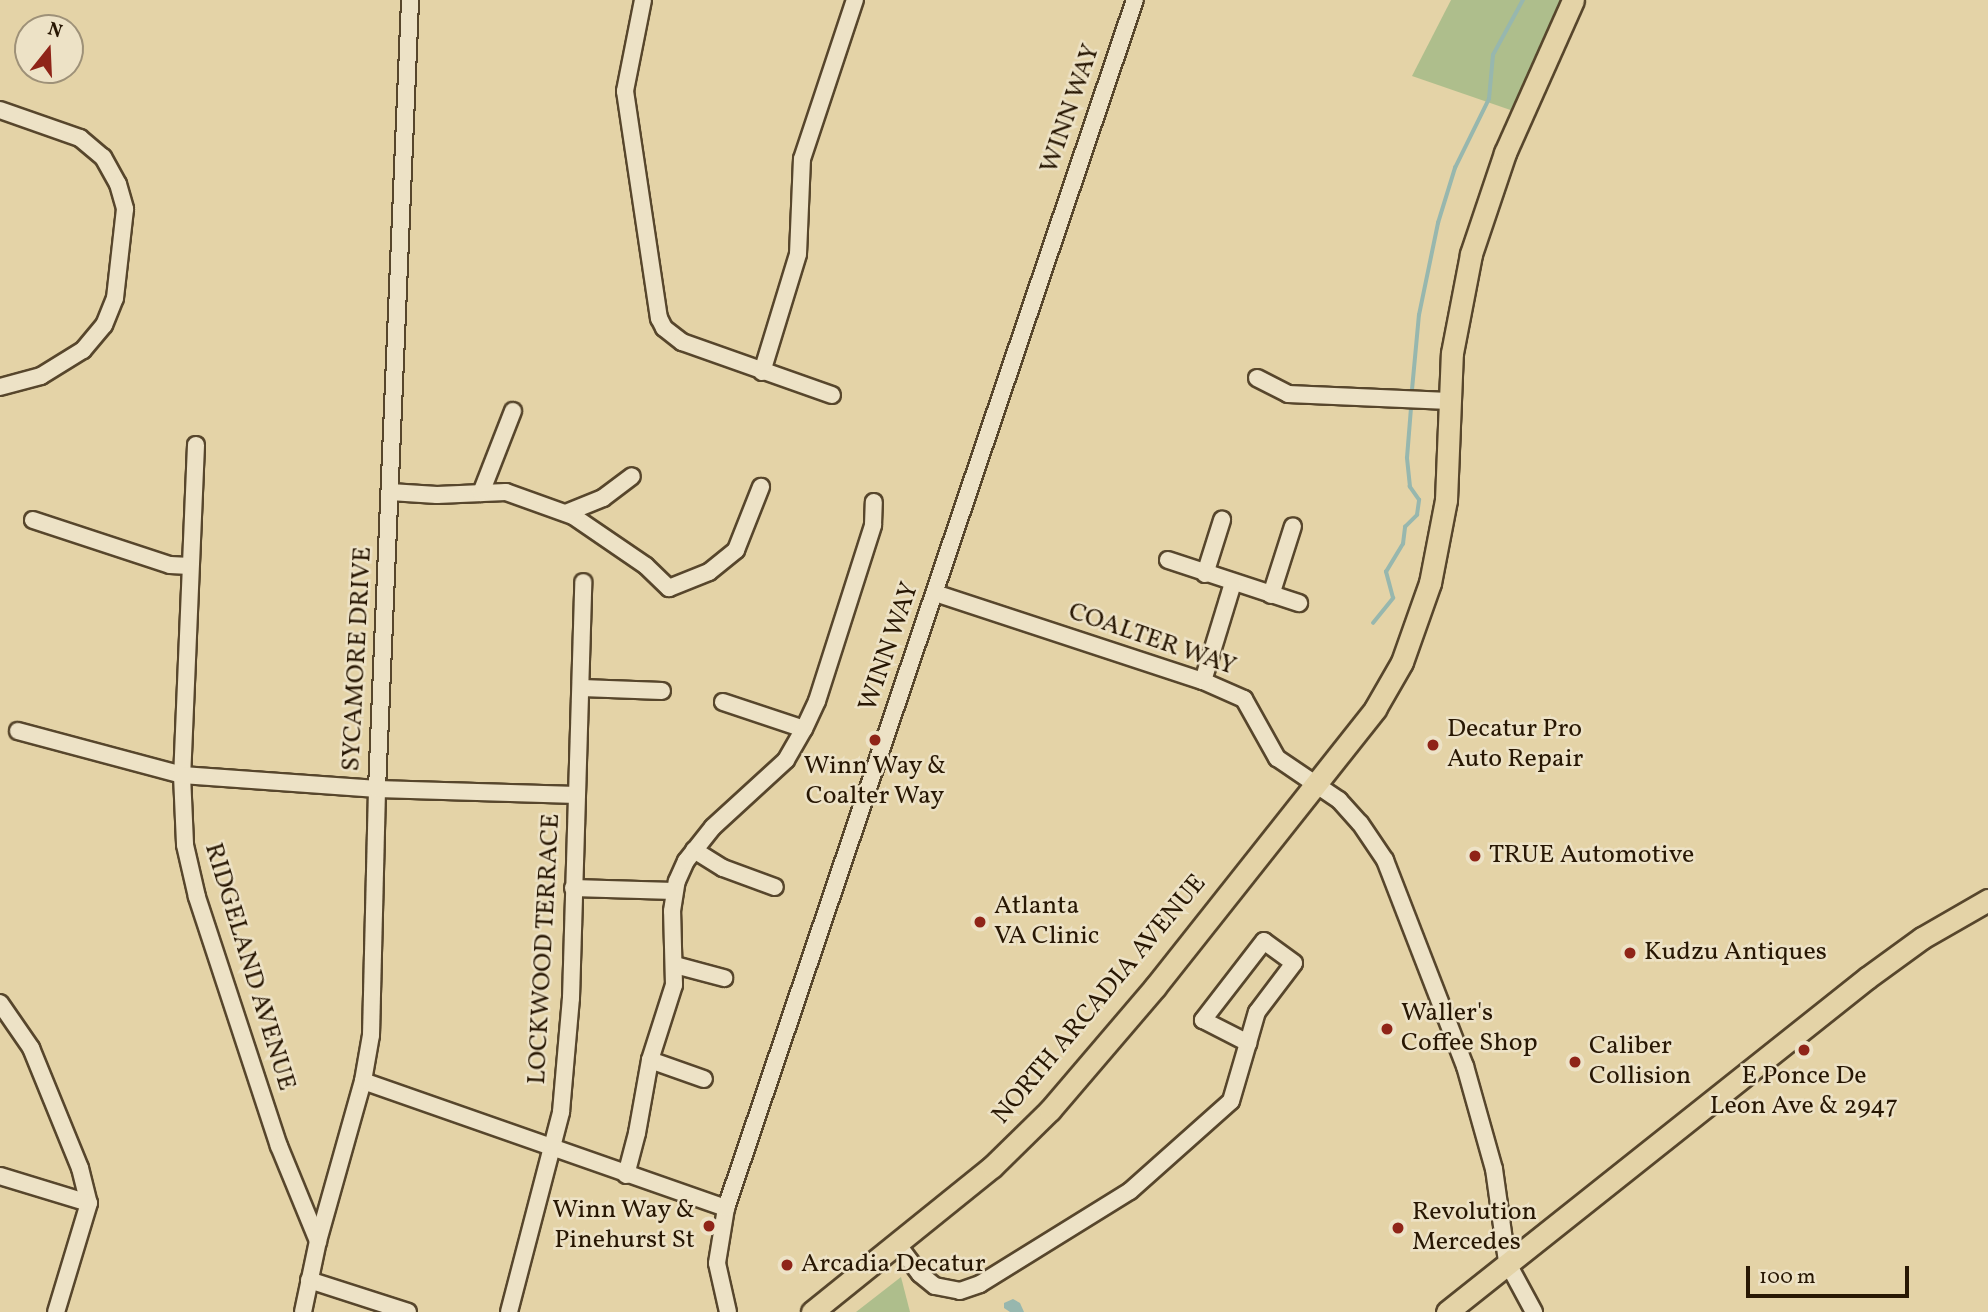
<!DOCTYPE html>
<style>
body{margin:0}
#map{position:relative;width:1988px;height:1312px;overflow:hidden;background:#e4d3a7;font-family:Vollkorn,serif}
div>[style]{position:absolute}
.green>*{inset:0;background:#aebe8c}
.water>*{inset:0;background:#97b7ae}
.stream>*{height:3.5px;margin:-1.75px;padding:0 1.75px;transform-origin:1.75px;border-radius:1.75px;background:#97b7ae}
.roads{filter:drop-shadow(2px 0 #57462c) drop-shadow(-2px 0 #57462c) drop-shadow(0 2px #57462c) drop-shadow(0 -2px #57462c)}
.minor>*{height:16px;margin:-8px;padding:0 8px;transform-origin:8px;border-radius:8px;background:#ede2c6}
.major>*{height:21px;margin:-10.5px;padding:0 10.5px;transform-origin:10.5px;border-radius:10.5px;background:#e4d3a7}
.dots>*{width:19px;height:19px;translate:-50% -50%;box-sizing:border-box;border:4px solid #ede2c6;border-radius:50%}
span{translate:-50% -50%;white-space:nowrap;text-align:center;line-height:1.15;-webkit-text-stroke:5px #ede2c6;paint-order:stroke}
.street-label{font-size:26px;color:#281703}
.poi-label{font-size:26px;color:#281703}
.left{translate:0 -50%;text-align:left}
.right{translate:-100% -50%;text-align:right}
.north{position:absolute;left:14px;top:14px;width:70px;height:70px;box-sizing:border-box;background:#ede2c6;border:2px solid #9e9178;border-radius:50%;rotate:18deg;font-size:19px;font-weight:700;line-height:28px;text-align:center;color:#281703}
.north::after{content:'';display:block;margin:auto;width:24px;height:32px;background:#8f2418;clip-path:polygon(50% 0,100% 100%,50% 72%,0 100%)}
.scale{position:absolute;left:1746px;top:1266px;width:163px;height:32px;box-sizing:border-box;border:4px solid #281703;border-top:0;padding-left:9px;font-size:21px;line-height:24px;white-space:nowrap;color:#281703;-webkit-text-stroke:5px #ede2c6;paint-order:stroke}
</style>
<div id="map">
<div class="green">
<i style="clip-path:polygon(1451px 0,1577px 0,1525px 115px,1412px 76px)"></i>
<i style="clip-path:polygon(901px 1277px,910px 1312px,856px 1312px)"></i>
</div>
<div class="water">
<i style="clip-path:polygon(1013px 1299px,1020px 1303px,1024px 1312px,1010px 1312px,1004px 1308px,1004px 1303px)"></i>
</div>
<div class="stream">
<i style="left:1412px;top:390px;width:75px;rotate:-84.7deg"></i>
<i style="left:1419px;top:315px;width:94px;rotate:-78.3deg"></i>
<i style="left:1438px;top:223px;width:58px;rotate:-72.8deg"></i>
<i style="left:1455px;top:168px;width:77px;rotate:-63.8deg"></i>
<i style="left:1489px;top:99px;width:44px;rotate:-84.8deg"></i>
<i style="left:1493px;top:55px;width:63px;rotate:-61.4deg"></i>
<i style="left:1373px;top:623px;width:32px;rotate:-51deg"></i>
<i style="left:1393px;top:598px;width:27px;rotate:-105deg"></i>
<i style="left:1386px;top:572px;width:33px;rotate:-59deg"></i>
<i style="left:1403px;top:544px;width:17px;rotate:-83deg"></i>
<i style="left:1405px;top:527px;width:17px;rotate:-45deg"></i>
<i style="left:1417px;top:515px;width:15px;rotate:-82deg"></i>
<i style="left:1419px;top:500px;width:16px;rotate:-125deg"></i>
<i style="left:1410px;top:487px;width:29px;rotate:-96deg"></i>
<i style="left:1407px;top:458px;width:50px;rotate:-85.4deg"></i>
</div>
<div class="roads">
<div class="minor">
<i style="left:643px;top:0;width:93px;rotate:101.2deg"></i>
<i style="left:625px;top:91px;width:230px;rotate:81.5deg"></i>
<i style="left:659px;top:318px;width:11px;rotate:63deg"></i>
<i style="left:664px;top:328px;width:23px;rotate:38deg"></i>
<i style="left:682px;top:342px;width:159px;rotate:19.5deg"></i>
<i style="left:0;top:110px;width:85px;rotate:19.3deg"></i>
<i style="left:80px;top:138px;width:30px;rotate:40deg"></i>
<i style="left:103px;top:157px;width:31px;rotate:61deg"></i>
<i style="left:118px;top:184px;width:26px;rotate:74deg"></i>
<i style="left:125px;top:209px;width:90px;rotate:96.4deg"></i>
<i style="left:115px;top:298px;width:29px;rotate:112deg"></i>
<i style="left:104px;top:325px;width:33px;rotate:130deg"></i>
<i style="left:83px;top:350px;width:49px;rotate:148.2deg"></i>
<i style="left:41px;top:376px;width:42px;rotate:165deg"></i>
<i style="left:762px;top:372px;width:123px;rotate:-73deg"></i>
<i style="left:798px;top:254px;width:95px;rotate:-87.6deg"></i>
<i style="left:802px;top:159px;width:168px;rotate:-71.6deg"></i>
<i style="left:1257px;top:378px;width:35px;rotate:27deg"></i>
<i style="left:1288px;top:394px;width:161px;rotate:2.5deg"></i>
<i style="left:196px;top:445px;width:330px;rotate:92.4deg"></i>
<i style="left:182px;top:775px;width:70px;rotate:87.5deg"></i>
<i style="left:185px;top:845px;width:53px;rotate:77deg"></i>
<i style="left:197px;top:897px;width:262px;rotate:71.8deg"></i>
<i style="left:279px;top:1146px;width:103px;rotate:67.7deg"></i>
<i style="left:390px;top:492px;width:47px;rotate:3.7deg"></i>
<i style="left:437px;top:495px;width:69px;rotate:-2.5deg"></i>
<i style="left:506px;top:492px;width:71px;rotate:19.7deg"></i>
<i style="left:573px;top:516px;width:88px;rotate:34.4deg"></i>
<i style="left:646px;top:566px;width:32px;rotate:44deg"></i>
<i style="left:669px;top:588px;width:43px;rotate:-21.8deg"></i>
<i style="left:709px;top:572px;width:35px;rotate:-39deg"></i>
<i style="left:736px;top:550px;width:68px;rotate:-68.4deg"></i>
<i style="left:481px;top:493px;width:88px;rotate:-68.7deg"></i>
<i style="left:566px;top:513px;width:40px;rotate:-22deg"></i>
<i style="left:603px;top:498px;width:36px;rotate:-37deg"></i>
<i style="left:33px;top:520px;width:144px;rotate:18.2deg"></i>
<i style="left:170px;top:565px;width:20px;rotate:3deg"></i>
<i style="left:1168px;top:560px;width:138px;rotate:18.2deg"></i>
<i style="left:1205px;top:574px;width:57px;rotate:-72.5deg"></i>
<i style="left:935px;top:593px;width:282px;rotate:18.2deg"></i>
<i style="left:1203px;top:681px;width:45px;rotate:23.7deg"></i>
<i style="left:1244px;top:699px;width:68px;rotate:60.8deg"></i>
<i style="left:1277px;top:758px;width:75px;rotate:34.1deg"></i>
<i style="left:1339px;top:800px;width:31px;rotate:48deg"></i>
<i style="left:1360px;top:823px;width:45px;rotate:56deg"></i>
<i style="left:1385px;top:860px;width:221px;rotate:68.8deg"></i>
<i style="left:1465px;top:1066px;width:107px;rotate:74.3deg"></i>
<i style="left:1494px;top:1169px;width:94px;rotate:82deg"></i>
<i style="left:1507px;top:1262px;width:57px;rotate:61.6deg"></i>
<i style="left:1271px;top:595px;width:72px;rotate:-72.3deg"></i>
<i style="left:1203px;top:681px;width:102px;rotate:-73deg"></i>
<i style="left:582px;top:688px;width:80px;rotate:2.1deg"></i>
<i style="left:723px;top:702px;width:85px;rotate:18.4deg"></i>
<i style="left:18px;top:731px;width:170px;rotate:15deg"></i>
<i style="left:182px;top:775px;width:196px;rotate:4.1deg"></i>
<i style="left:377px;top:789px;width:200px;rotate:1.7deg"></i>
<i style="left:694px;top:850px;width:34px;rotate:32deg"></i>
<i style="left:723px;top:868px;width:55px;rotate:20.1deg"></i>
<i style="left:573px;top:888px;width:101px;rotate:1.7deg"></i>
<i style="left:675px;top:965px;width:51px;rotate:14.9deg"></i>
<i style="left:0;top:1003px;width:55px;rotate:55.4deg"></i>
<i style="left:31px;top:1048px;width:130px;rotate:67.8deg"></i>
<i style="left:80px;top:1168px;width:36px;rotate:76deg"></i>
<i style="left:89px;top:1203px;width:114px;rotate:106.8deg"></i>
<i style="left:650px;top:1060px;width:57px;rotate:19.4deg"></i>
<i style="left:363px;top:1081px;width:385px;rotate:19.3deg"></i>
<i style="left:626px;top:1175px;width:43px;rotate:-75.3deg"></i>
<i style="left:637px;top:1133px;width:74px;rotate:-79.9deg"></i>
<i style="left:650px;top:1060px;width:79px;rotate:-72.3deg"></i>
<i style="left:674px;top:985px;width:74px;rotate:-91.5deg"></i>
<i style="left:672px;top:911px;width:30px;rotate:-81deg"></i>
<i style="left:677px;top:881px;width:22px;rotate:-66deg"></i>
<i style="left:686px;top:861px;width:43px;rotate:-51.5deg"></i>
<i style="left:713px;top:827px;width:99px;rotate:-42.5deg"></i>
<i style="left:786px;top:760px;width:36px;rotate:-60deg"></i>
<i style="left:804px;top:729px;width:31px;rotate:-65deg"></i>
<i style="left:817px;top:701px;width:185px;rotate:-72.3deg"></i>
<i style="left:873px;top:525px;width:23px;rotate:-88deg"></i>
<i style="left:0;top:1176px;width:93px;rotate:16.9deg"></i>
<i style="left:898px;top:1245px;width:36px;rotate:53deg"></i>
<i style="left:920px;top:1274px;width:19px;rotate:39deg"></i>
<i style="left:935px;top:1286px;width:25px;rotate:11deg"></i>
<i style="left:960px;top:1291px;width:21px;rotate:-19deg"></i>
<i style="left:980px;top:1284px;width:176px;rotate:-31.8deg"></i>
<i style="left:1130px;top:1191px;width:135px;rotate:-41.7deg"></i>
<i style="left:1231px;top:1101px;width:60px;rotate:-73.7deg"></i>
<i style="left:1248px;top:1043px;width:32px;rotate:-74deg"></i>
<i style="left:1257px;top:1012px;width:61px;rotate:-52.9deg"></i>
<i style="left:1294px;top:963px;width:37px;rotate:-144deg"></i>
<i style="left:1264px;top:941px;width:100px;rotate:127.7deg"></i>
<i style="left:1203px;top:1020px;width:51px;rotate:27.1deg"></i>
<i style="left:309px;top:1280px;width:104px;rotate:17.9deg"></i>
<i style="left:303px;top:1312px;width:73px;rotate:-78.1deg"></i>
<i style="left:318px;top:1241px;width:166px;rotate:-74.3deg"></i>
<i style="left:363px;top:1081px;width:47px;rotate:-80.1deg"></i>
<i style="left:371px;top:1035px;width:246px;rotate:-88.6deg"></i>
<i style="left:377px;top:789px;width:790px;rotate:-87.6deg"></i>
<i style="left:509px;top:1312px;width:207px;rotate:-75.4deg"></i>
<i style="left:561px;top:1112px;width:114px;rotate:-85deg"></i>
<i style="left:571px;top:998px;width:416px;rotate:-88.3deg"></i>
<i style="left:728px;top:1312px;width:50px;rotate:-102.7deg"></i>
<i style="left:717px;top:1263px;width:56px;rotate:-80.7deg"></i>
<i style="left:726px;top:1208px;width:1275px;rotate:-71.3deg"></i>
</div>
<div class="major">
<i style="left:812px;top:1312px;width:231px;rotate:-38.9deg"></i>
<i style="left:992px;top:1167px;width:81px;rotate:-44.5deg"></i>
<i style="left:1050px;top:1110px;width:162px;rotate:-49.5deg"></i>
<i style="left:1155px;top:987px;width:355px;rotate:-51.6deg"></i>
<i style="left:1375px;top:709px;width:54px;rotate:-60.1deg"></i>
<i style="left:1402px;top:662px;width:84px;rotate:-70.5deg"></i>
<i style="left:1430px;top:583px;width:85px;rotate:-79.1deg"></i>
<i style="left:1446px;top:500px;width:147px;rotate:-87.7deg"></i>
<i style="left:1452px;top:353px;width:101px;rotate:-79.1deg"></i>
<i style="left:1471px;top:254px;width:107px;rotate:-71.4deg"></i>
<i style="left:1505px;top:153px;width:167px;rotate:-66deg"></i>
<i style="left:1447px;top:1312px;width:537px;rotate:-38.49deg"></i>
<i style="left:1867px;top:978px;width:68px;rotate:-36deg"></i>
<i style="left:1922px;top:938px;width:76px;rotate:-29.9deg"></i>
</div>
</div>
<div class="dots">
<i style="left:875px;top:740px;background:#8f2418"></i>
<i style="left:1433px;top:745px;background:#8f2418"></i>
<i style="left:1475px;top:856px;background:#8f2418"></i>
<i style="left:980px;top:922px;background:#8f2418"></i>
<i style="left:1630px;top:953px;background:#8f2418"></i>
<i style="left:1387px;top:1029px;background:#8f2418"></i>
<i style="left:1804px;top:1050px;background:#8f2418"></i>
<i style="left:1575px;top:1062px;background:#8f2418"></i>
<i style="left:709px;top:1226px;background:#8f2418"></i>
<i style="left:1398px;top:1228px;background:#8f2418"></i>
<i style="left:787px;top:1265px;background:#8f2418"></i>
</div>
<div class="street-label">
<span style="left:1071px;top:109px;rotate:-71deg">WINN WAY</span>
<span style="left:1152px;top:640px;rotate:19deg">COALTER WAY</span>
<span style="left:890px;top:647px;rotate:-71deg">WINN WAY</span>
<span style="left:358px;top:659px;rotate:-87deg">SYCAMORE DRIVE</span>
<span style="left:545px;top:949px;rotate:-87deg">LOCKWOOD TERRACE</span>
<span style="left:249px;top:967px;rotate:73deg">RIDGELAND AVENUE</span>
<span style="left:1100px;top:1000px;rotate:-50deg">NORTH ARCADIA AVENUE</span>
</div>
<div class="poi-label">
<span class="left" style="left:1447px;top:745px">Decatur Pro<br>Auto Repair</span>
<span style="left:875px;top:782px">Winn Way &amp;<br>Coalter Way</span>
<span class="left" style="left:1489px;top:856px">TRUE Automotive</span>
<span class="left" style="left:994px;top:922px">Atlanta<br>VA Clinic</span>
<span class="left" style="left:1644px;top:953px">Kudzu Antiques</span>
<span class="left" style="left:1401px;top:1029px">Waller's<br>Coffee Shop</span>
<span class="left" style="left:1589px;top:1062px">Caliber<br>Collision</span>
<span style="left:1804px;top:1092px">E Ponce De<br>Leon Ave &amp; 2947</span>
<span class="right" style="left:695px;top:1226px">Winn Way &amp;<br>Pinehurst St</span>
<span class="left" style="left:1412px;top:1228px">Revolution<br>Mercedes</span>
<span class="left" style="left:801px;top:1265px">Arcadia Decatur</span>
</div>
<div class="north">N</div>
<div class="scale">100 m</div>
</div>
